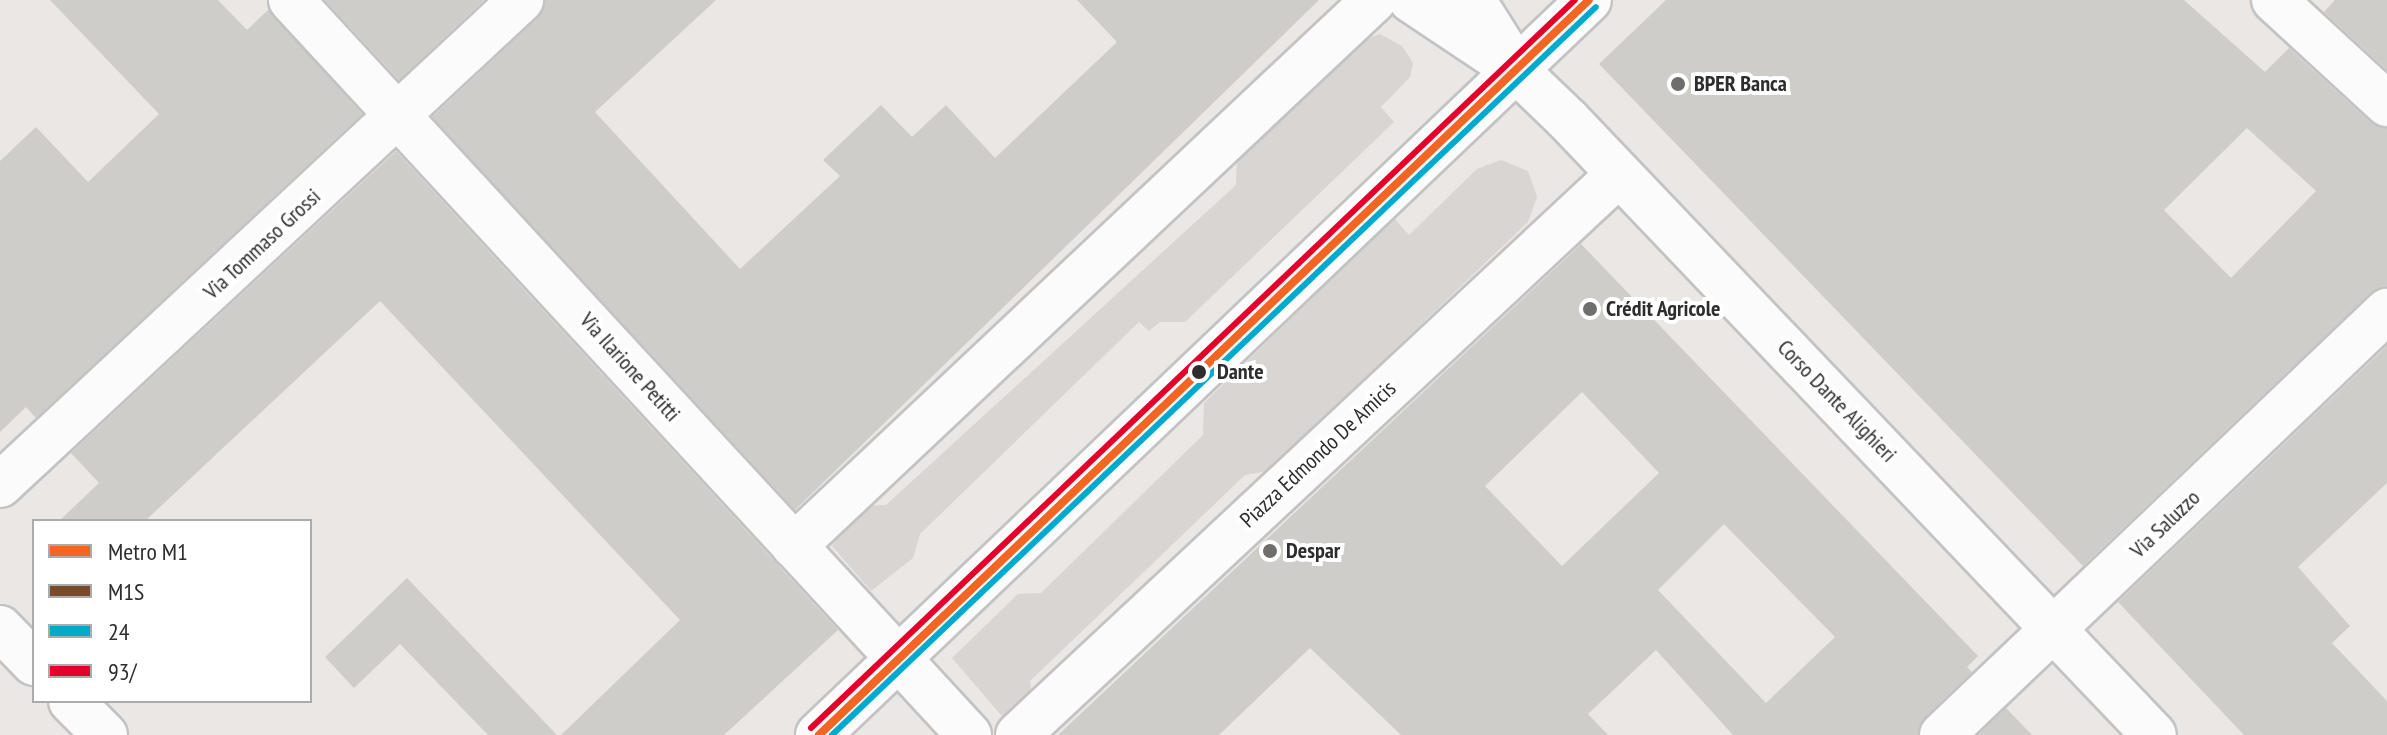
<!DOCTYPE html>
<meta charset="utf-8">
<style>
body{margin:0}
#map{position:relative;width:2387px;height:735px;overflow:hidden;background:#eae7e4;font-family:"PT Sans Narrow",sans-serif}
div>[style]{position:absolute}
.plaza>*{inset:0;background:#d8d5d2}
.building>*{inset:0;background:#cfcdca}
.roads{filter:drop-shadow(2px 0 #c4c3c4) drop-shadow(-2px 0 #c4c3c4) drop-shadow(0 2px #c4c3c4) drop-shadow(0 -2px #c4c3c4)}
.minor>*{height:44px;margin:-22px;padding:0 22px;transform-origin:22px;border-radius:22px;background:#fcfbfb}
.bus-1>*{height:6px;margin:-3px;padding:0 3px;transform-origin:3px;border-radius:3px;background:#7a4b2a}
.bus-2>*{height:6px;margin:-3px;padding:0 3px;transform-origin:3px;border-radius:3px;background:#00a9ce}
.bus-3>*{height:6px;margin:-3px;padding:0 3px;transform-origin:3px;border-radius:3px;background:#e4002b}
.metro-1>*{height:8px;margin:-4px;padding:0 4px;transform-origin:4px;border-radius:4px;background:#f26522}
.dots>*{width:22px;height:22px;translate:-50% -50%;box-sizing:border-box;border:4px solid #fff;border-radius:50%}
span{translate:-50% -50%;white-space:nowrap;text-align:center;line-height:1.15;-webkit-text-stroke:8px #fff;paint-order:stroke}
.poi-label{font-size:22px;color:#2d2d2d;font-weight:700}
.left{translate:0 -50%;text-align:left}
.street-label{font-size:22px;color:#2d2d2d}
.stop-label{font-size:22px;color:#2d2d2d;font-weight:700}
.legend{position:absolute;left:32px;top:519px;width:280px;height:184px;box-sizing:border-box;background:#fff;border:2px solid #ababab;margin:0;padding:10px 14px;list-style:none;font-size:24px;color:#2d2d2d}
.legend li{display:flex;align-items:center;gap:16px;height:40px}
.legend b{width:40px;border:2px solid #ababab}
</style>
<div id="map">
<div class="plaza">
<i style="clip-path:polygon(1380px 34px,1402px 46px,1413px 63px,1410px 77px,1381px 107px,1394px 122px,1185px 322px,1160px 322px,1149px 331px,1139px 322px,920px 534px,913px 558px,871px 591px,832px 546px,860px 506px,886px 505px,1236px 185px,1237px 155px,1361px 41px)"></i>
<i style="clip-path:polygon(1501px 160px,1528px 171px,1537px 197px,1528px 222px,1268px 471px,1245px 475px,1030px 681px,1033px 702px,1007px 722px,952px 658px,1018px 594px,1041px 593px,1203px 435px,1204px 403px,1394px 218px,1409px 235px,1477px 169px)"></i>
</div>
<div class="building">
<i style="clip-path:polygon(50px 0,218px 0,247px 30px,269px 9px,362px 114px,36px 418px,26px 407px,0 432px,0 161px,36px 127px,88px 182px,159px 114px)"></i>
<i style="clip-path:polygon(325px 0,484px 0,399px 80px)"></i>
<i style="clip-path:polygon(545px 0,716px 0,595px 112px,740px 269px,840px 176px,823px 160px,881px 105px,912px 137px,946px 105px,995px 158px,1117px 42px,1077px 0,1319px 0,795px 510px,432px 117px,538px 18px)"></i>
<i style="clip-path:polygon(evenodd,1666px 0,2184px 0,2265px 72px,2289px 48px,2370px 122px,2387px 128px,2387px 287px,2370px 293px,2083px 566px,1599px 64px,1666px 0,2247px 128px,2316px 191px,2231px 278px,2164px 210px,2247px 128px)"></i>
<i style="clip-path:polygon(2335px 0,2387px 0,2387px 70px,2324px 12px)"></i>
<i style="clip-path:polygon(396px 151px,838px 630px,724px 735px,561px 735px,680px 620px,380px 301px,145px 521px,59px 521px,99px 483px,71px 453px)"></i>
<i style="clip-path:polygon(evenodd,1581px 244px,1978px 656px,1967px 667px,1972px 672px,1924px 718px,1918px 735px,1733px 735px,1656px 650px,1588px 714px,1608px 735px,1401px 735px,1310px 648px,1219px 735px,1058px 735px,1581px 244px,1582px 392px,1659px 473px,1562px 566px,1485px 486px,1582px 392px,1581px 244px,1724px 524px,1835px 637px,1766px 703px,1658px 590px,1724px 524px)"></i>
<i style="clip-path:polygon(2387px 346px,2387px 483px,2298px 567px,2350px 626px,2332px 643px,2387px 701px,2387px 735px,2244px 735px,2118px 602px)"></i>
<i style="clip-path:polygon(407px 578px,557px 735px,488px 735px,400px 644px,354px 688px,325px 657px)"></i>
<i style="clip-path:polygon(2006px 708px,2032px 735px,1978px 735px)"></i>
</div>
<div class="roads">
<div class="minor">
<i style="left:291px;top:0;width:1000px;rotate:47.31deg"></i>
<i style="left:1411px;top:0;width:126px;rotate:33.7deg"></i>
<i style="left:1516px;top:70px;width:72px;rotate:43.9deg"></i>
<i style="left:1568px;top:120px;width:849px;rotate:46.38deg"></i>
<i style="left:1473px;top:0;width:67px;rotate:57.7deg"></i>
<i style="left:2274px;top:0;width:154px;rotate:42.6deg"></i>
<i style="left:0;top:485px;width:712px;rotate:-42.95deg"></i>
<i style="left:794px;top:546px;width:797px;rotate:-43.27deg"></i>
<i style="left:0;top:628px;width:49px;rotate:45.8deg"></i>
<i style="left:71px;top:701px;width:48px;rotate:45deg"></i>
<i style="left:818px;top:735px;width:1065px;rotate:-43.63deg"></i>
<i style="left:1018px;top:735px;width:822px;rotate:-43.03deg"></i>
<i style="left:1942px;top:735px;width:615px;rotate:-43.62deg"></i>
</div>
</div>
<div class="bus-1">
<i style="left:818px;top:735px;width:1065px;rotate:-43.63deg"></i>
</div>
<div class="bus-2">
<i style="left:832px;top:735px;width:1055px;rotate:-43.62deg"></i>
</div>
<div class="bus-3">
<i style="left:811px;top:728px;width:1055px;rotate:-43.62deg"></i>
</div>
<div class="metro-1">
<i style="left:819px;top:735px;width:1064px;rotate:-43.67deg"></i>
</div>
<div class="dots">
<i style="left:1678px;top:84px;background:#6f6e6d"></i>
<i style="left:1590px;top:309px;background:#6f6e6d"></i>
<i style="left:1199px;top:372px;background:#2d2d2d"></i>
<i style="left:1270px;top:551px;background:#6f6e6d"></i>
</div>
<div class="poi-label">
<span class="left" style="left:1694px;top:84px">BPER Banca</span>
<span class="left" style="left:1606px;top:309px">Crédit Agricole</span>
<span class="left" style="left:1286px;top:551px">Despar</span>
</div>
<div class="street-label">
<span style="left:262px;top:244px;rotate:-43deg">Via Tommaso Grossi</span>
<span style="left:630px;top:367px;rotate:48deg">Via Ilarione Petitti</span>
<span style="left:1837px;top:401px;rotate:46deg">Corso Dante Alighieri</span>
<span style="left:1318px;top:454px;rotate:-43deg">Piazza Edmondo De Amicis</span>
<span style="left:2165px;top:524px;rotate:-44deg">Via Saluzzo</span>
</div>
<div class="stop-label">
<span class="left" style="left:1217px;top:372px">Dante</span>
</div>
<ul class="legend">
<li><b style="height:10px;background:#f26522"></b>Metro M1</li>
<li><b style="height:10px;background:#7a4b2a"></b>M1S</li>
<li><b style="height:10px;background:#00a9ce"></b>24</li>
<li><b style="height:10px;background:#e4002b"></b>93/</li>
</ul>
</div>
